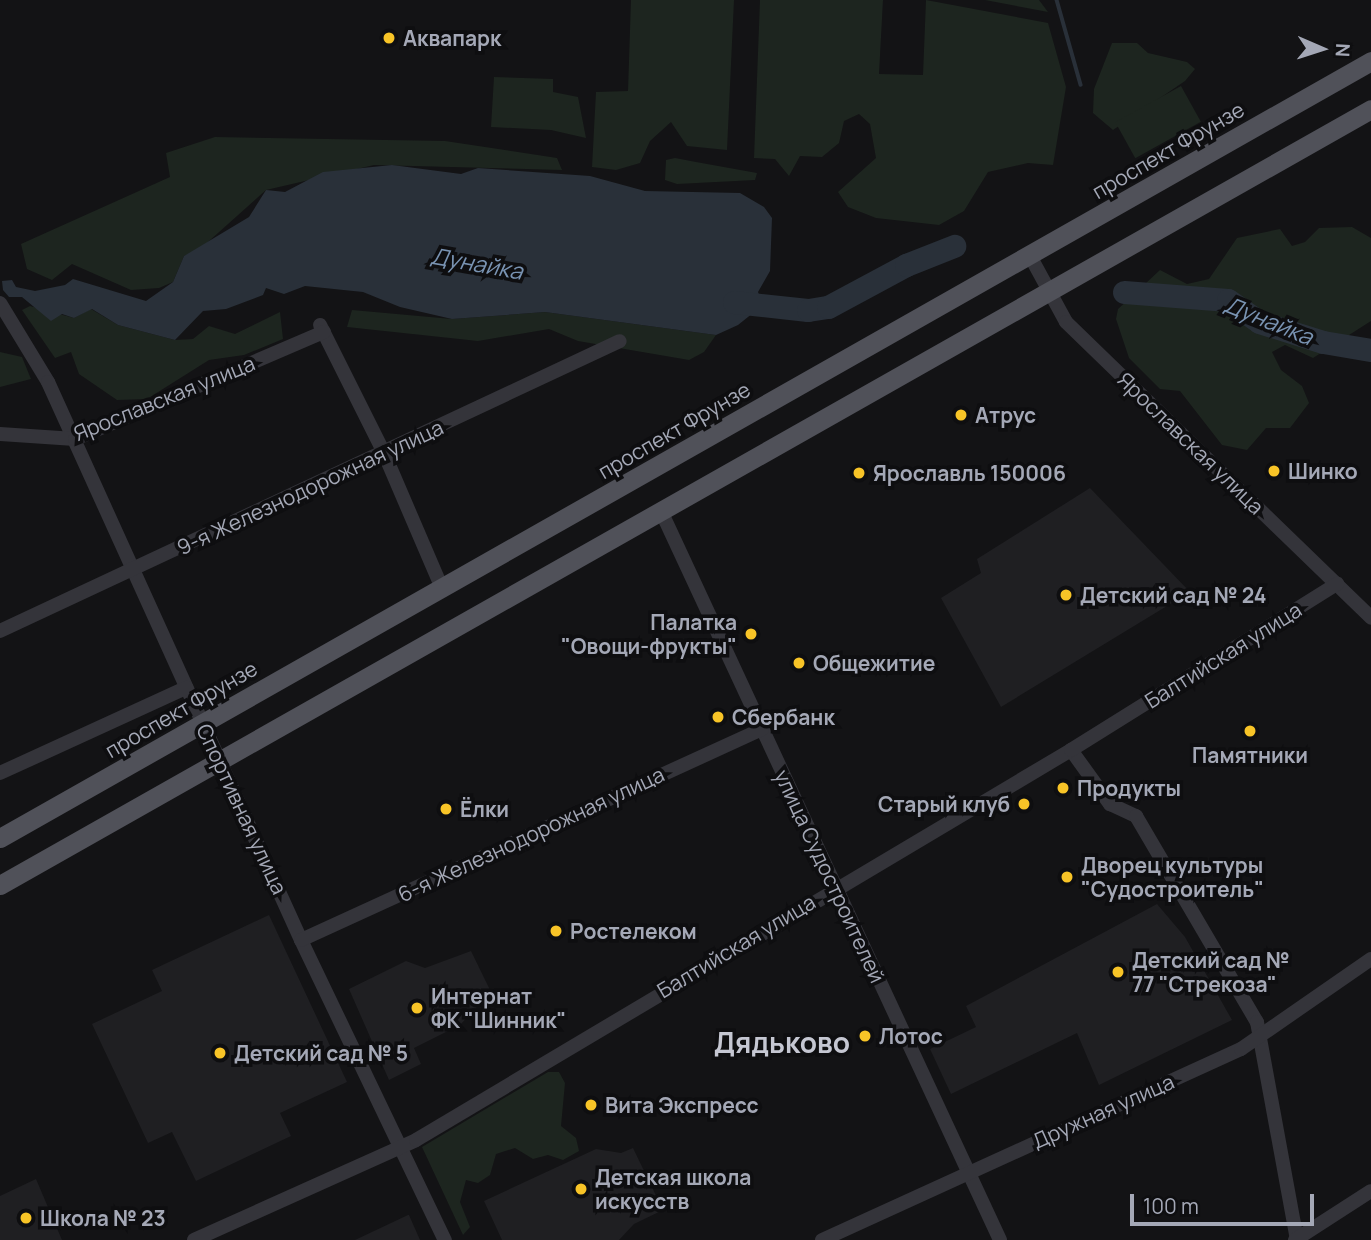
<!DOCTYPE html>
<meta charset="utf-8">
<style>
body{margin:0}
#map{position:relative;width:1371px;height:1240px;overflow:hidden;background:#131315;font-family:Manrope,sans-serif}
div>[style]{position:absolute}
.built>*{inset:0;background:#1f1f22}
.green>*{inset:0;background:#1d251f;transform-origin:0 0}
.water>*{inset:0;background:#293039}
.stream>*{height:3.5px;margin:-1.75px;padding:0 1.75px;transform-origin:1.75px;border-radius:1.75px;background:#293039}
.river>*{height:23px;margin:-11.5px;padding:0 11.5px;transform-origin:11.5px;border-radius:11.5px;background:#293039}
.minor>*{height:14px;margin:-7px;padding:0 7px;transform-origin:7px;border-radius:7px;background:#34343a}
.major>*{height:19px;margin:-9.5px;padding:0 9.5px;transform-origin:9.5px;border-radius:9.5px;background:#505159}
.dots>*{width:19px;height:19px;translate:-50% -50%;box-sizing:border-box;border:4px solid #0e0e10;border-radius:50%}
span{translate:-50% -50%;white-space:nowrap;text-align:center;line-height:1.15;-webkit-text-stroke:7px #0e0e10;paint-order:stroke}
.poi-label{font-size:21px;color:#a4a8b6;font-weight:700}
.left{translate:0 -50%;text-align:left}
.right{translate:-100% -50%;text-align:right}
.street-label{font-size:21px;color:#a4a8b6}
.water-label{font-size:23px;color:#7993b2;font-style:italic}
.district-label{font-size:28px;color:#c5c7d2;font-weight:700}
.north{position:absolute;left:1287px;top:14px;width:70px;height:70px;-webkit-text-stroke:5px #0e0e10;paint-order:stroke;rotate:93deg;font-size:19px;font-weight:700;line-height:28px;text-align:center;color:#a4a8b6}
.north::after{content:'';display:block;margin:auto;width:24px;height:32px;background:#a4a8b6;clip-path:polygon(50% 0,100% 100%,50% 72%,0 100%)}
.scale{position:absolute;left:1130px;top:1194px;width:184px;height:32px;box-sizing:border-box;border:4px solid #a4a8b6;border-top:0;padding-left:9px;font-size:21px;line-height:24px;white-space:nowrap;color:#a4a8b6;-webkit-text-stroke:5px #0e0e10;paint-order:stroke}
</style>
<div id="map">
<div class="built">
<i style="clip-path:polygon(1090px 488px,1190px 592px,1001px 707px,941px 598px,981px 573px,977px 559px)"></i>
<i style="clip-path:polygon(1157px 904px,1185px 937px,1232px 1020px,1099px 1085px,1077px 1033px,951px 1094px,930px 1049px,976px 1027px,966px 1006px)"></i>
<i style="clip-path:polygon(269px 915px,347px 1082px,280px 1113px,291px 1136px,196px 1181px,172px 1132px,148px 1143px,92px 1024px,162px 991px,152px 970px)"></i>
<i style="clip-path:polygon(471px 951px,491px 992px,460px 1025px,414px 1048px,421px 1064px,389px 1080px,349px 989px,406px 961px,425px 968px)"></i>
<i style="clip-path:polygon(633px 1148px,663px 1210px,634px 1224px,619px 1240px,502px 1240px,484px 1201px,596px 1149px,621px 1153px)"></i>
<i style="clip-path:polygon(36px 1179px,62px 1240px,0 1240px,0 1196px)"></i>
<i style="clip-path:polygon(409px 1215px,420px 1240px,355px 1240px,408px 1215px)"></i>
</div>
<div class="green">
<i style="clip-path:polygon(631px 0,734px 0,727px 150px,687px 146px,671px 122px,650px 141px,640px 163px,616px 170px,592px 167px,596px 92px,628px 91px)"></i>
<i style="clip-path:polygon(760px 0,883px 0,879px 74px,923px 75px,926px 0,1048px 23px,1066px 87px,1053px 165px,1028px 163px,988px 172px,964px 211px,939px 225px,876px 218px,848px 207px,838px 192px,876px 158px,870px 124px,859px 114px,844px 121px,839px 143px,822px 157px,800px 156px,789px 176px,775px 159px,754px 158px)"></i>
<i style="clip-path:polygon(985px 0,1039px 0,1048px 12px)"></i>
<i style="clip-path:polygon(1112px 43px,1137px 43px,1148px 53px,1187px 62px,1195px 69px,1185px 81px,1113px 130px,1093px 113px,1094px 89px)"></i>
<i style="clip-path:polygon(494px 77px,553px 79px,553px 92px,578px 97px,586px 138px,551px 130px,491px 127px)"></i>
<i style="left:1181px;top:86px;width:41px;height:75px;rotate:61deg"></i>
<i style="clip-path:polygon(215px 137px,445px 141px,557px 158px,562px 170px,374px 165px,266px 190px,199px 250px,184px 256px,173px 282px,159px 288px,131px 290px,72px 264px,52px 280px,27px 269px,21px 244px,170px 177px,166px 153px)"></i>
<i style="clip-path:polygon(675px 158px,696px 162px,757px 173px,755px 180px,677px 184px,665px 180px,666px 160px)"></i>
<i style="clip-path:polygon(1352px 227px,1371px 238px,1371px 321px,1313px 358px,1285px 345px,1272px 352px,1281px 370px,1302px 386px,1309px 403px,1290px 428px,1266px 428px,1247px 450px,1222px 445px,1180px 391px,1160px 389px,1129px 358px,1116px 319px,1118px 309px,1160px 270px,1187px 284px,1209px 279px,1237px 238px,1280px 229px,1292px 246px,1305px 242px,1319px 228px)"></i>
<i style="clip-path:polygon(30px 306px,74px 318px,91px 309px,118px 325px,175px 340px,193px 339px,209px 326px,235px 334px,280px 312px,283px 339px,244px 355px,209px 360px,147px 399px,117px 400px,79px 374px,71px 352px,55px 358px,22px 310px)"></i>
<i style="clip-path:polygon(352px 310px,452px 319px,545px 312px,716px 335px,704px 352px,689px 360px,578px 341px,549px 329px,478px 341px,347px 327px)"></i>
<i style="clip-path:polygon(0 352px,22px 357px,31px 379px,0 387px)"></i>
<i style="clip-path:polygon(548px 1072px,559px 1072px,565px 1083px,561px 1126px,576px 1138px,579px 1151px,563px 1160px,548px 1155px,533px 1159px,515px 1148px,496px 1154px,490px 1175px,478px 1183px,466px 1180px,460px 1202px,470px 1227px,463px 1235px,422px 1147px)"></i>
</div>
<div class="water">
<i style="clip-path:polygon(392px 165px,461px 174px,478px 168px,590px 176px,645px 191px,740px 193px,764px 207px,772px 218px,770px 271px,758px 292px,763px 305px,738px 325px,716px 335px,545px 312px,452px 319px,400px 307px,363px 292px,305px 286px,284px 294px,266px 288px,263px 295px,226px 309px,203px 311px,175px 340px,118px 325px,92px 309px,74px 318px,62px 314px,51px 321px,22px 297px,9px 297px,3px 290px,2px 281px,12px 280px,16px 287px,35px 291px,65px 285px,73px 279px,146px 301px,173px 282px,184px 256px,249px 217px,266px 190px,285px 192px,323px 172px)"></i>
</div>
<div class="stream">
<i style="left:1057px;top:0;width:88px;rotate:74.2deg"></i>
</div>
<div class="river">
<i style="left:1124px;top:292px;width:104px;rotate:4.4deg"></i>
<i style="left:1228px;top:300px;width:38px;rotate:35deg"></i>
<i style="left:1259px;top:322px;width:67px;rotate:17.4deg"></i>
<i style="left:1323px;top:342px;width:49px;rotate:9.5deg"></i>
<i style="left:734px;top:302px;width:74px;rotate:6.2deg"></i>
<i style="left:808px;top:310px;width:20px;rotate:-9deg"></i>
<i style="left:828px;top:307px;width:89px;rotate:-28.3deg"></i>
<i style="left:906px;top:265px;width:52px;rotate:-21.6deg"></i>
</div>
<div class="minor">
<i style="left:1029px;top:254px;width:77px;rotate:61.4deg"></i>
<i style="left:1066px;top:322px;width:425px;rotate:44.1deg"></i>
<i style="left:0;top:303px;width:92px;rotate:58.7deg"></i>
<i style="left:48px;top:382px;width:613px;rotate:65.61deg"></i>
<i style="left:301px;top:940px;width:333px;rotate:64.4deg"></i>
<i style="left:320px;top:325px;width:143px;rotate:63.4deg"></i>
<i style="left:384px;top:453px;width:147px;rotate:66.8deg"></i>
<i style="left:0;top:434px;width:75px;rotate:3.8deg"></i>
<i style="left:75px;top:439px;width:271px;rotate:-23.3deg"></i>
<i style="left:661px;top:511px;width:804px;rotate:65.06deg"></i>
<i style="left:0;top:631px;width:684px;rotate:-25.07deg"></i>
<i style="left:1071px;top:750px;width:67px;rotate:54.2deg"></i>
<i style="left:1110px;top:804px;width:29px;rotate:25deg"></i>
<i style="left:1136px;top:816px;width:239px;rotate:59.6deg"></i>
<i style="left:1257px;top:1022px;width:221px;rotate:79.6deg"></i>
<i style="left:0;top:773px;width:205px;rotate:-24.6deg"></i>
<i style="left:301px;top:940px;width:507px;rotate:-24.59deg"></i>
<i style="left:194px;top:1240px;width:243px;rotate:-24.2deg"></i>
<i style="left:416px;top:1140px;width:762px;rotate:-30.77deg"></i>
<i style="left:1071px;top:750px;width:314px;rotate:-32deg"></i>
<i style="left:822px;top:1240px;width:460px;rotate:-24.5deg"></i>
<i style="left:1241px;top:1049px;width:158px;rotate:-34.7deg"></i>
<i style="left:1295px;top:1240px;width:90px;rotate:-32.8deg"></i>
</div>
<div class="major">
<i style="left:0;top:838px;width:1576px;rotate:-29.54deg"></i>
<i style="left:0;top:885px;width:1575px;rotate:-29.51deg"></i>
</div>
<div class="dots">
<i style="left:389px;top:38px;background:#f8c427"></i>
<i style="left:961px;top:415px;background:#f8c427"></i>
<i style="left:1274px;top:471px;background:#f8c427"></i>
<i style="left:859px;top:473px;background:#f8c427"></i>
<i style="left:1066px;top:595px;background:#f8c427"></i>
<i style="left:751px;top:634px;background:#f8c427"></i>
<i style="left:799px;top:663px;background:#f8c427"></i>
<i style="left:718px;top:717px;background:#f8c427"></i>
<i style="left:1250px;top:731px;background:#f8c427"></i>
<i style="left:1063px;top:788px;background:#f8c427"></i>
<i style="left:1024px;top:804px;background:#f8c427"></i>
<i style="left:446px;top:809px;background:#f8c427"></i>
<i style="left:1067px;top:877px;background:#f8c427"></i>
<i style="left:556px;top:931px;background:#f8c427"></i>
<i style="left:1118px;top:972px;background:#f8c427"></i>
<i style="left:417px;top:1008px;background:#f8c427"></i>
<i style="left:865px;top:1036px;background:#f8c427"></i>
<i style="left:220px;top:1053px;background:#f8c427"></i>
<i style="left:591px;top:1105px;background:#f8c427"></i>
<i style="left:581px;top:1189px;background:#f8c427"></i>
<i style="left:26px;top:1218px;background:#f8c427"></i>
</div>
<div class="poi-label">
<span class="left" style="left:403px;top:38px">Аквапарк</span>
<span class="left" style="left:975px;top:415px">Атрус</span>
<span class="left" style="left:1288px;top:471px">Шинко</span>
<span class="left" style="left:873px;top:473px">Ярославль 150006</span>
<span class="left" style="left:1080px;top:595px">Детский сад № 24</span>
<span class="right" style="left:737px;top:634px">Палатка<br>"Овощи-фрукты"</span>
<span class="left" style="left:813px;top:663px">Общежитие</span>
<span class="left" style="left:732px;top:717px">Сбербанк</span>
<span style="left:1250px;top:755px">Памятники</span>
<span class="left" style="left:1077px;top:788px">Продукты</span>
<span class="right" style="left:1010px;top:804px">Старый клуб</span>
<span class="left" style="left:460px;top:809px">Ёлки</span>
<span class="left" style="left:1081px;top:877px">Дворец культуры<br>"Судостроитель"</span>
<span class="left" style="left:570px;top:931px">Ростелеком</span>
<span class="left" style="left:1132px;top:972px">Детский сад №<br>77 "Стрекоза"</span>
<span class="left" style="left:431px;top:1008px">Интернат<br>ФК "Шинник"</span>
<span class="left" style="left:879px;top:1036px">Лотос</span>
<span class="left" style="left:234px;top:1053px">Детский сад № 5</span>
<span class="left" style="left:605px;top:1105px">Вита Экспресс</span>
<span class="left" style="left:595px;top:1189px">Детская школа<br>искусств</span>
<span class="left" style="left:40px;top:1218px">Школа № 23</span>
</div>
<div class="street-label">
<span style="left:1168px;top:150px;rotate:-30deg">проспект Фрунзе</span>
<span style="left:164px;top:398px;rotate:-22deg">Ярославская улица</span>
<span style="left:674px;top:430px;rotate:-30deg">проспект Фрунзе</span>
<span style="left:1191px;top:443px;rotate:44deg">Ярославская улица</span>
<span style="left:310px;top:487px;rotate:-25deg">9-я Железнодорожная улица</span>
<span style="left:1223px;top:655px;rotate:-32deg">Балтийская улица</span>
<span style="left:181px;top:709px;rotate:-30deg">проспект Фрунзе</span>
<span style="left:242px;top:809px;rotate:65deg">Спортивная улица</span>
<span style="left:531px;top:834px;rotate:-25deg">6-я Железнодорожная улица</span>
<span style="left:830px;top:876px;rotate:65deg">улица Судостроителей</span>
<span style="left:736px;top:946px;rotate:-31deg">Балтийская улица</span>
<span style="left:1103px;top:1111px;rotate:-24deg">Дружная улица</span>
</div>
<div class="water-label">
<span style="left:477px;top:263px;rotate:10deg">Дунайка</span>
<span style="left:1269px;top:320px;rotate:22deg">Дунайка</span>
</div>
<div class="district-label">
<span style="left:782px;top:1042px">Дядьково</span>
</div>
<div class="north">N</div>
<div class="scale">100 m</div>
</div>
